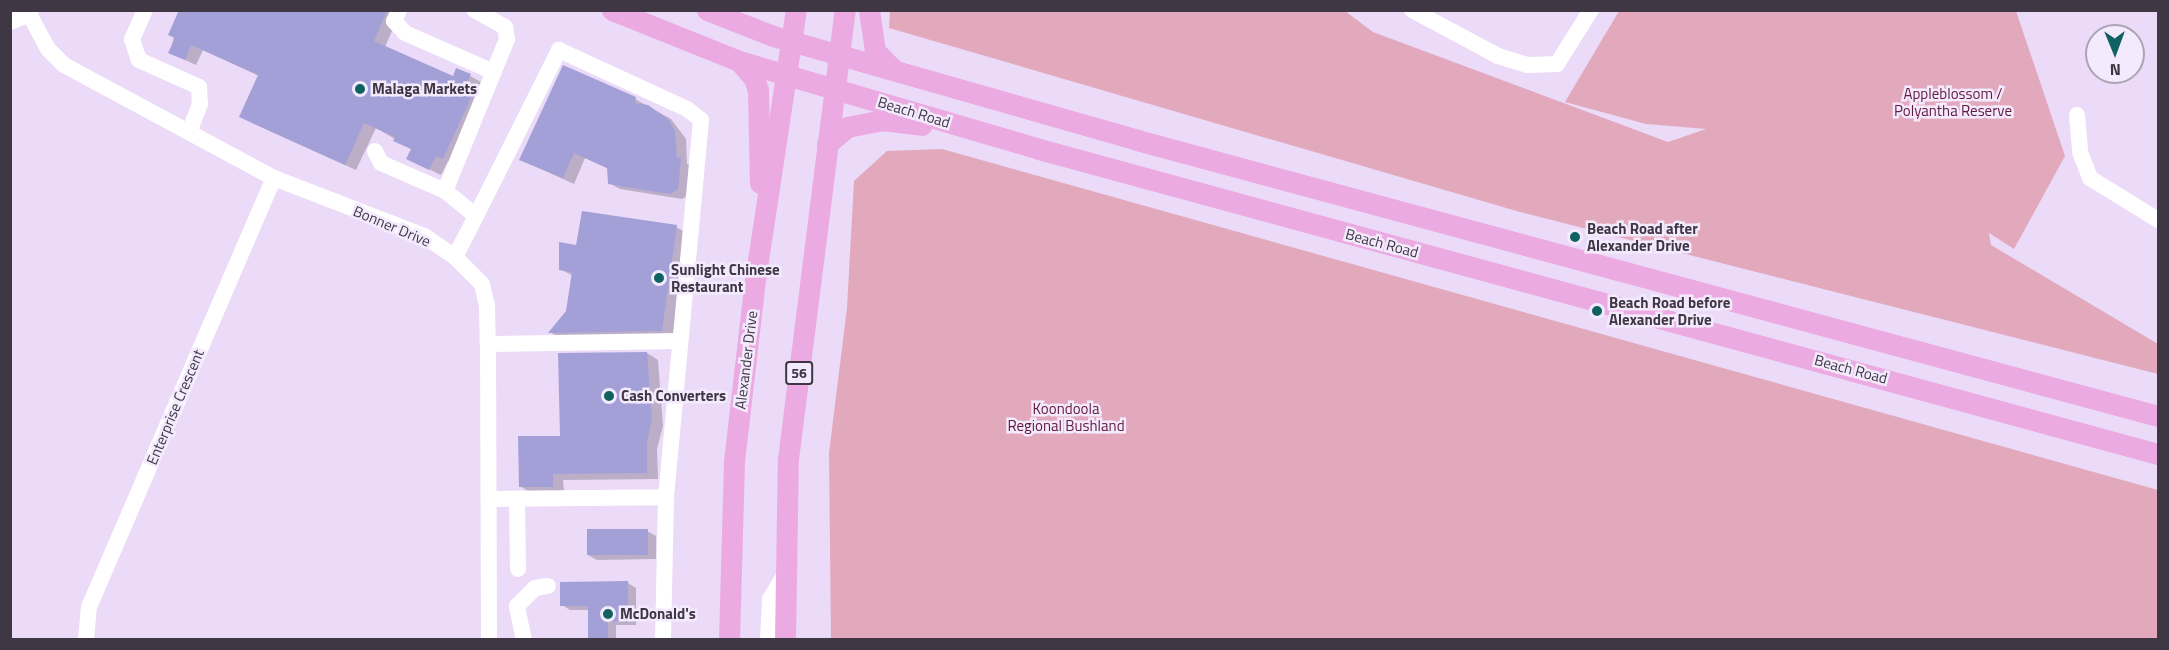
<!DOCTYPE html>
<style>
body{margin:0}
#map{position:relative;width:2169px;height:650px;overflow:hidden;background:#ebdaf8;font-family:"Titillium Web",sans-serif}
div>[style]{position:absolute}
.green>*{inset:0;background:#e2a9bd}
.shadow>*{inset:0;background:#0003}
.building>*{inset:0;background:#a3a0d8;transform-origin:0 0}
.minor>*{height:16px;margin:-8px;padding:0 8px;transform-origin:8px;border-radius:8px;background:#fff}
.major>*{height:21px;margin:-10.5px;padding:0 10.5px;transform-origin:10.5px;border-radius:10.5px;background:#ecaae2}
.dots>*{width:16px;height:16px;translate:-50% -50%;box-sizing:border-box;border:3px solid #f4eafd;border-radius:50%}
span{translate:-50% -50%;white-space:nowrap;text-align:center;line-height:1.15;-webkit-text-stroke:5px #f4eafd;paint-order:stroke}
.shield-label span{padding:2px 4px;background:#f4eafd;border:2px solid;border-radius:4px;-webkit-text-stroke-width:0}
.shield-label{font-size:14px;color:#3f3844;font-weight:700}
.poi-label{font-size:15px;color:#3f3844;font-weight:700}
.left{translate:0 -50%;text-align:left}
.park-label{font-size:15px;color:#631a3c}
.street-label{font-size:15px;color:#3f3844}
.frame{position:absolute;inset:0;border:12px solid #3f3844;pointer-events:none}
.north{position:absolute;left:2085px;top:24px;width:60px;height:60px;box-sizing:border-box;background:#f4eafd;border:2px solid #aca3b3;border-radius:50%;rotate:179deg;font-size:16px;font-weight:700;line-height:24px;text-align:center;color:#3f3844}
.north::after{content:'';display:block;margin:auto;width:21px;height:27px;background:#106162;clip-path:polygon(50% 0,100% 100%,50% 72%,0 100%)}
</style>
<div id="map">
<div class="green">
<i style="clip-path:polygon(890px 10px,1345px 11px,1373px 32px,1668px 142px,1706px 129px,1646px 124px,1565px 102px,1619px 11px,2016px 11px,2065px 156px,2014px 249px,1989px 233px,1991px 245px,2158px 344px,2158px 374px,1520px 212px,889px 28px)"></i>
<i style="clip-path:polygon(942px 149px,2158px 490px,2158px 639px,831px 639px,829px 453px,847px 308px,854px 181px,887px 151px)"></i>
</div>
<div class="shadow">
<i style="clip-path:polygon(180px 10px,401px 10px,385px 47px,453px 78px,470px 76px,481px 82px,475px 94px,484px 99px,455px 164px,448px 161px,441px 175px,408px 159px,412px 149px,376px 128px,356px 170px,252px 123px,259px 76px,203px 50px,196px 65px,170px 53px)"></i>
<i style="clip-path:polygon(635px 99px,671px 119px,686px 139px,687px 164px,692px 166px,689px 195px,682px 199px,620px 189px,609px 183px,609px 169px,585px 158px,574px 184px,521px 160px)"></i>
<i style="clip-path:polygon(676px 227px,687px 233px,673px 336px,560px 338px,550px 332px,568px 311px,573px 276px,560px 269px,578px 246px)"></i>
<i style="clip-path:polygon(647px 353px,658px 360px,663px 426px,657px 449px,658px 479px,563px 480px,564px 492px,531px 493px,520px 486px,561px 437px)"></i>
<i style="clip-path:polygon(647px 531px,656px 536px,656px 559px,597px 560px,588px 555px)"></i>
<i style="clip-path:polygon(628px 583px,636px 588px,636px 625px,616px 625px,616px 640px,589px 640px,589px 610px,570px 610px,562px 605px)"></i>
</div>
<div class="building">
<i style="clip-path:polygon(179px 10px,387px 10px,374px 41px,453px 76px,456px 68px,471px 74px,465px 87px,474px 91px,443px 159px,436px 156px,429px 170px,406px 159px,411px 149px,393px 141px,395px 137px,364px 123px,345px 165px,239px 117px,258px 75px,191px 45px,185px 60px,168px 53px,175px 38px,168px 35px)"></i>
<i style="clip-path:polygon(563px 65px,636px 97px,635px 103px,648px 105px,669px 120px,675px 131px,677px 158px,681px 158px,678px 189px,670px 194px,608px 184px,607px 168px,574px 153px,563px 178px,519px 160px)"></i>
<i style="clip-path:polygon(582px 211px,677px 225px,662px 331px,548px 333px,566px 311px,572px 272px,559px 270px,559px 242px,576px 245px)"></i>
<i style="clip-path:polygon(647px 352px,652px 419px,647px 442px,647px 473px,553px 474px,553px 487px,519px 487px,518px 436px,560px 436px,558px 353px)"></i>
<i style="left:648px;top:529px;width:26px;height:61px;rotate:90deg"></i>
<i style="clip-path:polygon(628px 581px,628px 621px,608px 622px,608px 639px,588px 639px,588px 606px,560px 606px,560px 582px)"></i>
</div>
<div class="minor">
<i style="left:27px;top:10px;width:44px;rotate:61.7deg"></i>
<i style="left:48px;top:49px;width:23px;rotate:45deg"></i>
<i style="left:64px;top:65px;width:238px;rotate:28.3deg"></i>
<i style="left:274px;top:178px;width:161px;rotate:21.1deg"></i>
<i style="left:424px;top:236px;width:37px;rotate:34deg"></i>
<i style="left:455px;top:257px;width:38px;rotate:45deg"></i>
<i style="left:482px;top:284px;width:22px;rotate:77deg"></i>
<i style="left:487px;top:305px;width:39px;rotate:89deg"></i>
<i style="left:488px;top:344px;width:296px;rotate:89.8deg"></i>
<i style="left:145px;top:10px;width:32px;rotate:114deg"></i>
<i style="left:132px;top:39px;width:22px;rotate:72deg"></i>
<i style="left:139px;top:60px;width:66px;rotate:24.2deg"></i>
<i style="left:199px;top:87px;width:17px;rotate:87deg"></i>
<i style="left:200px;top:104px;width:30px;rotate:111deg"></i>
<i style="left:399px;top:10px;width:12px;rotate:114deg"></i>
<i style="left:394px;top:21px;width:16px;rotate:47deg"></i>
<i style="left:405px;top:33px;width:97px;rotate:23.7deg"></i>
<i style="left:1412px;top:10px;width:98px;rotate:28.1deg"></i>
<i style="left:1498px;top:56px;width:31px;rotate:17deg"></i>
<i style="left:1528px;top:65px;width:29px;rotate:-2deg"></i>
<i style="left:1557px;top:64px;width:64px;rotate:-57.8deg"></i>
<i style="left:10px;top:22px;width:22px;rotate:-22deg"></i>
<i style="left:2077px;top:115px;width:37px;rotate:85deg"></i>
<i style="left:2080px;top:152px;width:28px;rotate:69deg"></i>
<i style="left:2090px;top:178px;width:80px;rotate:31.7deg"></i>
<i style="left:375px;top:151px;width:13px;rotate:63deg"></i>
<i style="left:381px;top:163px;width:70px;rotate:23.6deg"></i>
<i style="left:476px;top:216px;width:186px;rotate:-63.4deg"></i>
<i style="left:559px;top:50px;width:141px;rotate:24.7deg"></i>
<i style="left:687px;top:109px;width:18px;rotate:38deg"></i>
<i style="left:701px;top:120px;width:379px;rotate:95.3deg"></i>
<i style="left:455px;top:257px;width:46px;rotate:-62.9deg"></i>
<i style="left:476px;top:216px;width:40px;rotate:-141deg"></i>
<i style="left:445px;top:191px;width:164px;rotate:-67.8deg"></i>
<i style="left:507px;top:39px;width:12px;rotate:-99deg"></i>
<i style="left:505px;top:27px;width:35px;rotate:-151deg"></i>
<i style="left:488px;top:344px;width:190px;rotate:-0.9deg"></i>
<i style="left:489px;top:499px;width:177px;rotate:-0.6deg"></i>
<i style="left:666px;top:497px;width:143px;rotate:91.2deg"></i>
<i style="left:517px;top:499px;width:70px;rotate:89.2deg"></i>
<i style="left:86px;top:640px;width:33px;rotate:-85deg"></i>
<i style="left:89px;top:607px;width:467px;rotate:-66.7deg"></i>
<i style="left:524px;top:640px;width:35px;rotate:-102deg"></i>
<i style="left:517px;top:606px;width:25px;rotate:-45deg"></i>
<i style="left:535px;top:588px;width:13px;rotate:-9deg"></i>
<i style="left:768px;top:640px;width:41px;rotate:-87.2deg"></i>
<i style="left:770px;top:599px;width:29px;rotate:-59deg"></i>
</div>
<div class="major">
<i style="left:612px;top:10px;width:137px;rotate:21.9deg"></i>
<i style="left:739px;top:61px;width:313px;rotate:16.3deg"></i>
<i style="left:1039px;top:149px;width:1160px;rotate:15.25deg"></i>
<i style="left:707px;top:10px;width:71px;rotate:21.5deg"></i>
<i style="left:773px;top:36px;width:379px;rotate:15.9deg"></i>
<i style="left:1137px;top:140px;width:1058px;rotate:15.13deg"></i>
<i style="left:869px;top:10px;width:41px;rotate:81.7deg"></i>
<i style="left:875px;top:51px;width:27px;rotate:45deg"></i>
<i style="left:739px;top:61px;width:23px;rotate:49deg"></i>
<i style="left:754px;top:78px;width:13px;rotate:72deg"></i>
<i style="left:758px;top:90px;width:93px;rotate:88.8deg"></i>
<i style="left:827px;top:144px;width:26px;rotate:-40deg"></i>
<i style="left:847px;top:127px;width:36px;rotate:-11deg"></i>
<i style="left:882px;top:120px;width:40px;rotate:7.1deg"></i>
<i style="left:729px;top:640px;width:179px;rotate:-88.4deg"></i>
<i style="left:734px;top:461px;width:182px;rotate:-83.4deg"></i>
<i style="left:755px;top:280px;width:273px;rotate:-81.4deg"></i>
<i style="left:785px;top:640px;width:181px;rotate:-89.1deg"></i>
<i style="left:788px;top:459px;width:453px;rotate:-82.8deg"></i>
</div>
<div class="dots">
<i style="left:360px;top:89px;background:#106162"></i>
<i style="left:1575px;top:237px;background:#106162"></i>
<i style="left:659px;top:278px;background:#106162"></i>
<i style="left:1597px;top:311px;background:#106162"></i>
<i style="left:609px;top:396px;background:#106162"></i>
<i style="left:608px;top:614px;background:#106162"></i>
</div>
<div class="shield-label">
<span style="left:799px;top:373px">56</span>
</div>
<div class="poi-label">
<span class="left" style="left:372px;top:89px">Malaga Markets</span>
<span class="left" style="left:1587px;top:237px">Beach Road after<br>Alexander Drive</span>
<span class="left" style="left:671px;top:278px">Sunlight Chinese<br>Restaurant</span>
<span class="left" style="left:1609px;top:311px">Beach Road before<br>Alexander Drive</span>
<span class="left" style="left:621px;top:396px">Cash Converters</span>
<span class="left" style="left:620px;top:614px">McDonald's</span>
</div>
<div class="park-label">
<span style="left:1953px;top:102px">Appleblossom /<br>Polyantha Reserve</span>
<span style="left:1066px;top:417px">Koondoola<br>Regional Bushland</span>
</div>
<div class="street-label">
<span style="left:914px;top:112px;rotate:17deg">Beach Road</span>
<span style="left:392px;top:226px;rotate:23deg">Bonner Drive</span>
<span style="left:1382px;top:243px;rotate:15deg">Beach Road</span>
<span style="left:746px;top:360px;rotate:-83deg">Alexander Drive</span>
<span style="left:1851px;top:369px;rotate:15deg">Beach Road</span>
<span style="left:175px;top:407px;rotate:-67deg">Enterprise Crescent</span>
</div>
<div class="frame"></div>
<div class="north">N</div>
</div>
